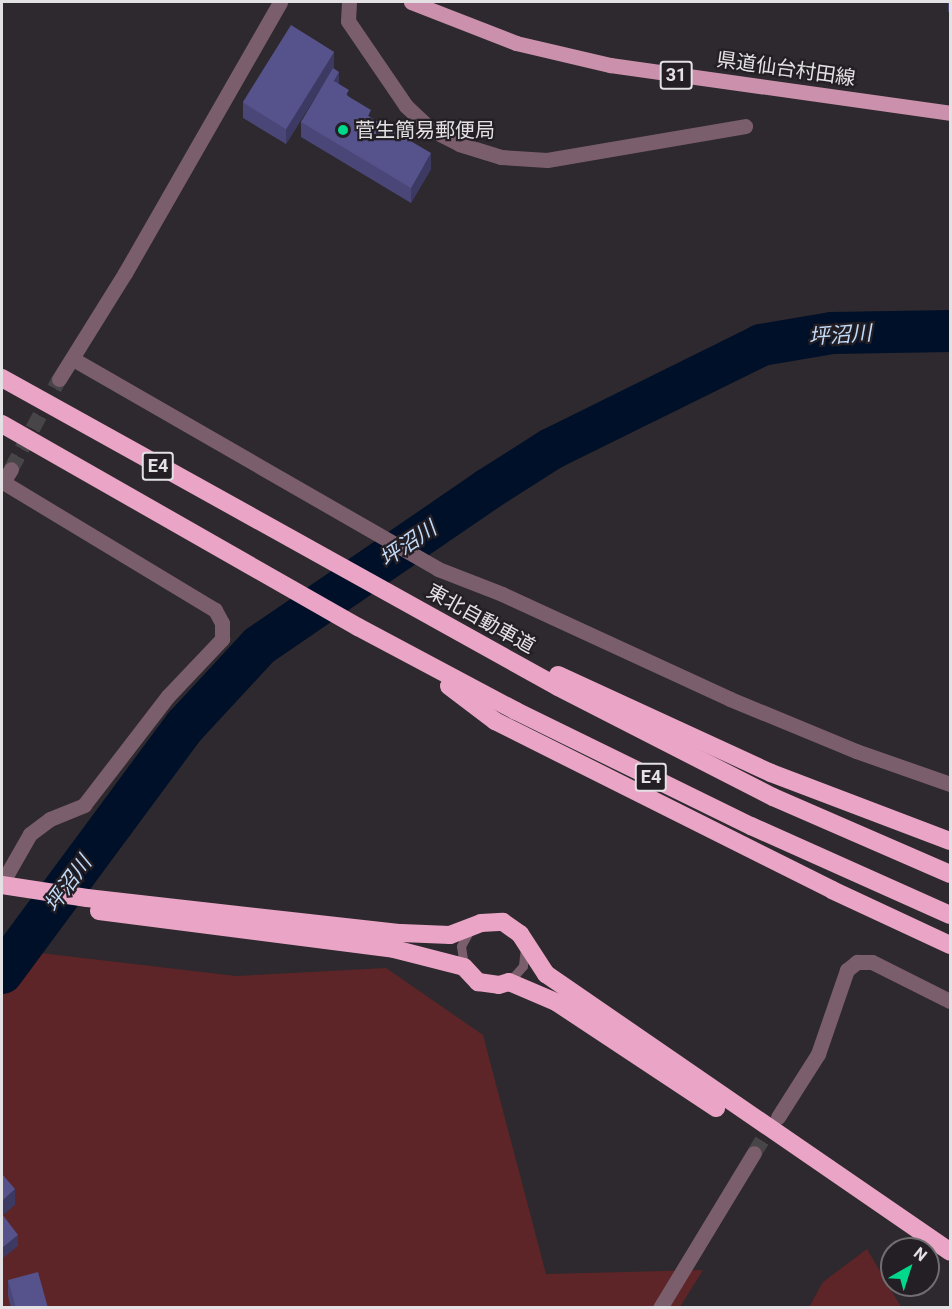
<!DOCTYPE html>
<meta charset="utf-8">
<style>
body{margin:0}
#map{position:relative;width:952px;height:1309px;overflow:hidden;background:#2d292e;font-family:Roboto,"Noto Sans JP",sans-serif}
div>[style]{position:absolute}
.green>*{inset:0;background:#5d2527}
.river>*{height:42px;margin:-21px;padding:0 21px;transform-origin:21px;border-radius:21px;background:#001028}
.street-tunnel>*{height:15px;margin-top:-7.5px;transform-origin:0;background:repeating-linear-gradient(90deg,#484549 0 15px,transparent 0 23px)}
.lane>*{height:9px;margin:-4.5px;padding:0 4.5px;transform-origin:4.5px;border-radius:4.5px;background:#7b5e6b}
.street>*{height:15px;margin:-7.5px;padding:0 7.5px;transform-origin:7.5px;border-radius:7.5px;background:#7b5e6b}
.primary>*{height:15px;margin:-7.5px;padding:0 7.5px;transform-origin:7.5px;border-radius:7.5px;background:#ca90ac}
.highway>*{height:18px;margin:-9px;padding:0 9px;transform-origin:9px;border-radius:9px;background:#eaa4c6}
.wall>*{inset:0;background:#4a4778;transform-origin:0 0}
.shaded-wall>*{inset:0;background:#3c3962}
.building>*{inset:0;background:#56528c;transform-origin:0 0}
.dots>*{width:16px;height:16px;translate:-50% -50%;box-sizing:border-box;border:3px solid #231f24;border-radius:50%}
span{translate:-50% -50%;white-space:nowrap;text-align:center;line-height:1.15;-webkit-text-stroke:4.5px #231f24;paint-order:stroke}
.shield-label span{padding:2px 4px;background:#231f24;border:2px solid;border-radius:4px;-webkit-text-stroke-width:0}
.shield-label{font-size:18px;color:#e4e1e5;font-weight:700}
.street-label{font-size:20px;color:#e4e1e5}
.poi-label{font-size:20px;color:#e4e1e5}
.left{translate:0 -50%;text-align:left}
.water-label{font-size:21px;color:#c2dbf9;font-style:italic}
.frame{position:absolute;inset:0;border:3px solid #e4e1e5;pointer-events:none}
.north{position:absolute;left:880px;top:1237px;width:60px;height:60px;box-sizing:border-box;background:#231f24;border:2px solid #706d71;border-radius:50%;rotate:39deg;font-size:16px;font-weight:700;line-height:24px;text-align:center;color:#e4e1e5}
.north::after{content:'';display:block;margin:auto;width:21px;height:27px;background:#00d98c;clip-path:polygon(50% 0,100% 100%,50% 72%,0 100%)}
</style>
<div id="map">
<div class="green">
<i style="clip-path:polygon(32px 952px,236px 976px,386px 968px,483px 1035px,546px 1274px,703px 1270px,680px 1307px,2px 1308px,2px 981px)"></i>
<i style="clip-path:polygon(867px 1249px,901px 1307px,809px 1307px,823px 1282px)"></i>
</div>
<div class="river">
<i style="left:2px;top:973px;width:307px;rotate:-53.5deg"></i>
<i style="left:185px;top:726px;width:109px;rotate:-47.2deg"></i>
<i style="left:259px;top:646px;width:278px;rotate:-34.4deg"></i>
<i style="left:488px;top:489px;width:75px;rotate:-32.4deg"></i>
<i style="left:551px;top:449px;width:234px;rotate:-26.3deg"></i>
<i style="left:761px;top:345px;width:72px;rotate:-9.6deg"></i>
<i style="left:832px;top:333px;width:118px;rotate:-1deg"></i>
</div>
<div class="street-tunnel">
<i style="left:11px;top:469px;width:102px;rotate:-61.9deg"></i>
<i style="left:754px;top:1153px;width:39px;rotate:-58deg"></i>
</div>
<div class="lane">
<i style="left:464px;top:967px;width:21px;rotate:-98deg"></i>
<i style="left:461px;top:946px;width:18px;rotate:-61deg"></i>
<i style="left:509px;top:982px;width:21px;rotate:-49deg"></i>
<i style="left:523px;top:966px;width:20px;rotate:-84deg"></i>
</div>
<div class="street">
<i style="left:349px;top:2px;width:19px;rotate:93deg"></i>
<i style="left:348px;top:21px;width:103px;rotate:55.7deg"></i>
<i style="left:406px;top:106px;width:35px;rotate:43deg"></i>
<i style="left:432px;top:130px;width:30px;rotate:27deg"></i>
<i style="left:459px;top:144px;width:44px;rotate:17.2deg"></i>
<i style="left:501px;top:157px;width:46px;rotate:3.7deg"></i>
<i style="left:547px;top:160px;width:201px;rotate:-9.7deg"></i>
<i style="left:73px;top:359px;width:421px;rotate:29.9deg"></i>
<i style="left:438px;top:569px;width:69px;rotate:21.3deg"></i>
<i style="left:502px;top:594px;width:251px;rotate:24.7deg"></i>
<i style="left:730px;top:699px;width:136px;rotate:22.4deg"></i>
<i style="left:856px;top:751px;width:100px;rotate:19.3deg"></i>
<i style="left:59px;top:379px;width:125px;rotate:-58.1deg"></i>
<i style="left:125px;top:273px;width:312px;rotate:-60.2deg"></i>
<i style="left:2px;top:883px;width:56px;rotate:-60.3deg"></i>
<i style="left:30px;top:834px;width:25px;rotate:-37deg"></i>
<i style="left:50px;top:819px;width:37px;rotate:-22deg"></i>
<i style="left:84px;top:805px;width:138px;rotate:-52.4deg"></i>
<i style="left:168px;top:696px;width:79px;rotate:-46.5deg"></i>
<i style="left:222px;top:639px;width:16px;rotate:-90deg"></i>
<i style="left:222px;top:623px;width:15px;rotate:-118deg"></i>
<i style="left:215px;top:610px;width:248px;rotate:-148.9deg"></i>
<i style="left:3px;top:482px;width:15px;rotate:-58deg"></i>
<i style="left:778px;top:1117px;width:75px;rotate:-57.6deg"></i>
<i style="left:818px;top:1054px;width:89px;rotate:-71deg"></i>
<i style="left:847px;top:970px;width:13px;rotate:-39deg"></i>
<i style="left:857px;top:962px;width:15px"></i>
<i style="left:872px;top:962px;width:87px;rotate:26.6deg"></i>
<i style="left:660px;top:1308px;width:181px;rotate:-58.8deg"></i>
</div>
<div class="primary">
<i style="left:411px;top:2px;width:113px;rotate:21.3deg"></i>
<i style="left:516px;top:43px;width:97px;rotate:13.2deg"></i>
<i style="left:610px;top:65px;width:343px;rotate:8deg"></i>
</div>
<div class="highway">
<i style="left:2px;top:378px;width:636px;rotate:29.06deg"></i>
<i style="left:558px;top:687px;width:242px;rotate:27.1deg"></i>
<i style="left:773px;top:797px;width:193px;rotate:23.5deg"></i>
<i style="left:2px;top:424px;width:410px;rotate:29.7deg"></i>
<i style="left:358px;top:627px;width:179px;rotate:28deg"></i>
<i style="left:516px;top:711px;width:262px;rotate:26.1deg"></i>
<i style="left:751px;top:826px;width:218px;rotate:24.1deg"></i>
<i style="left:558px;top:675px;width:234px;rotate:24.7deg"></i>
<i style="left:771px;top:773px;width:191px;rotate:20.8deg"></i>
<i style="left:449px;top:686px;width:58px;rotate:37.3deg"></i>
<i style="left:495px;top:721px;width:377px;rotate:26.6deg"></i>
<i style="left:832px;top:890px;width:130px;rotate:25deg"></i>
<i style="left:2px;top:885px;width:86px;rotate:8.7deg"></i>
<i style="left:87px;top:898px;width:316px;rotate:6.4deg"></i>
<i style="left:401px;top:933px;width:49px;rotate:2.3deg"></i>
<i style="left:450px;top:935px;width:33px;rotate:-21deg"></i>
<i style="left:481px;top:923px;width:22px;rotate:-3deg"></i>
<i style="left:503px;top:922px;width:21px;rotate:35deg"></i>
<i style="left:520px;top:934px;width:48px;rotate:57deg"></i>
<i style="left:546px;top:974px;width:490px;rotate:34.5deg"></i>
<i style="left:99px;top:911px;width:297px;rotate:7.3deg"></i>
<i style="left:394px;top:949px;width:72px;rotate:14.4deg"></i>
<i style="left:464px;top:967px;width:21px;rotate:47deg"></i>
<i style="left:478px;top:982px;width:21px;rotate:8deg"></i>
<i style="left:499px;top:985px;width:10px;rotate:-17deg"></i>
<i style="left:509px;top:982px;width:51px;rotate:23.1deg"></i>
<i style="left:556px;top:1002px;width:192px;rotate:33.5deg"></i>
</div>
<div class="wall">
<i style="left:948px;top:2px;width:3px;height:10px"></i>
<i style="clip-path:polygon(334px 67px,286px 144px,243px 118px,243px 102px)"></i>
<i style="clip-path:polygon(339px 84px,349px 97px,371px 118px,431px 169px,411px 203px,301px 137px,301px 122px)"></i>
<i style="clip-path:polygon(8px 1280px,48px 1308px,11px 1308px,8px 1296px)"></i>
</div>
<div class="shaded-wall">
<i style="clip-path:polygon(334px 52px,334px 67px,286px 144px,286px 129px)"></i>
<i style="clip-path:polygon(339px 72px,339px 87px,334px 81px)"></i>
<i style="clip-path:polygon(431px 153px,431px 169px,411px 203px,411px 188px)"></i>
<i style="clip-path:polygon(15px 1189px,15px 1205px,2px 1216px,2px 1201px)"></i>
<i style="clip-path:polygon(18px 1235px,18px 1246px,2px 1259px,2px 1248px)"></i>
</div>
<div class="building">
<i style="left:291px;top:25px;width:51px;height:91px;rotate:32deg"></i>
<i style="clip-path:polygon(333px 68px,339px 72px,334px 81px,349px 90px,346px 95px,371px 110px,368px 116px,431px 153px,411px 188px,301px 122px)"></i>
<i style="clip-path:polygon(2px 1174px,15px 1189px,2px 1201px)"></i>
<i style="clip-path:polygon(2px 1214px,18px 1235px,2px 1248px)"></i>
<i style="clip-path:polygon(38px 1272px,48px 1308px,16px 1308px,8px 1280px)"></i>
</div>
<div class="dots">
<i style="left:343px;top:130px;background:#00d98c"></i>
</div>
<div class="shield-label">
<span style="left:676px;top:75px">31</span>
<span style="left:158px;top:466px">E4</span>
<span style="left:651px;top:777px">E4</span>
</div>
<div class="street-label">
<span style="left:786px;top:69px;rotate:8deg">県道仙台村田線</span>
<span style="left:481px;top:619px;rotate:29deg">東北自動車道</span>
</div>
<div class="poi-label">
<span class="left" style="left:355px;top:130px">菅生簡易郵便局</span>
</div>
<div class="water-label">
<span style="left:840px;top:335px;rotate:-4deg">坪沼川</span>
<span style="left:408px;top:544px;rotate:-34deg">坪沼川</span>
<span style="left:68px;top:884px;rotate:-54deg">坪沼川</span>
</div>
<div class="frame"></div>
<div class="north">N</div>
</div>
